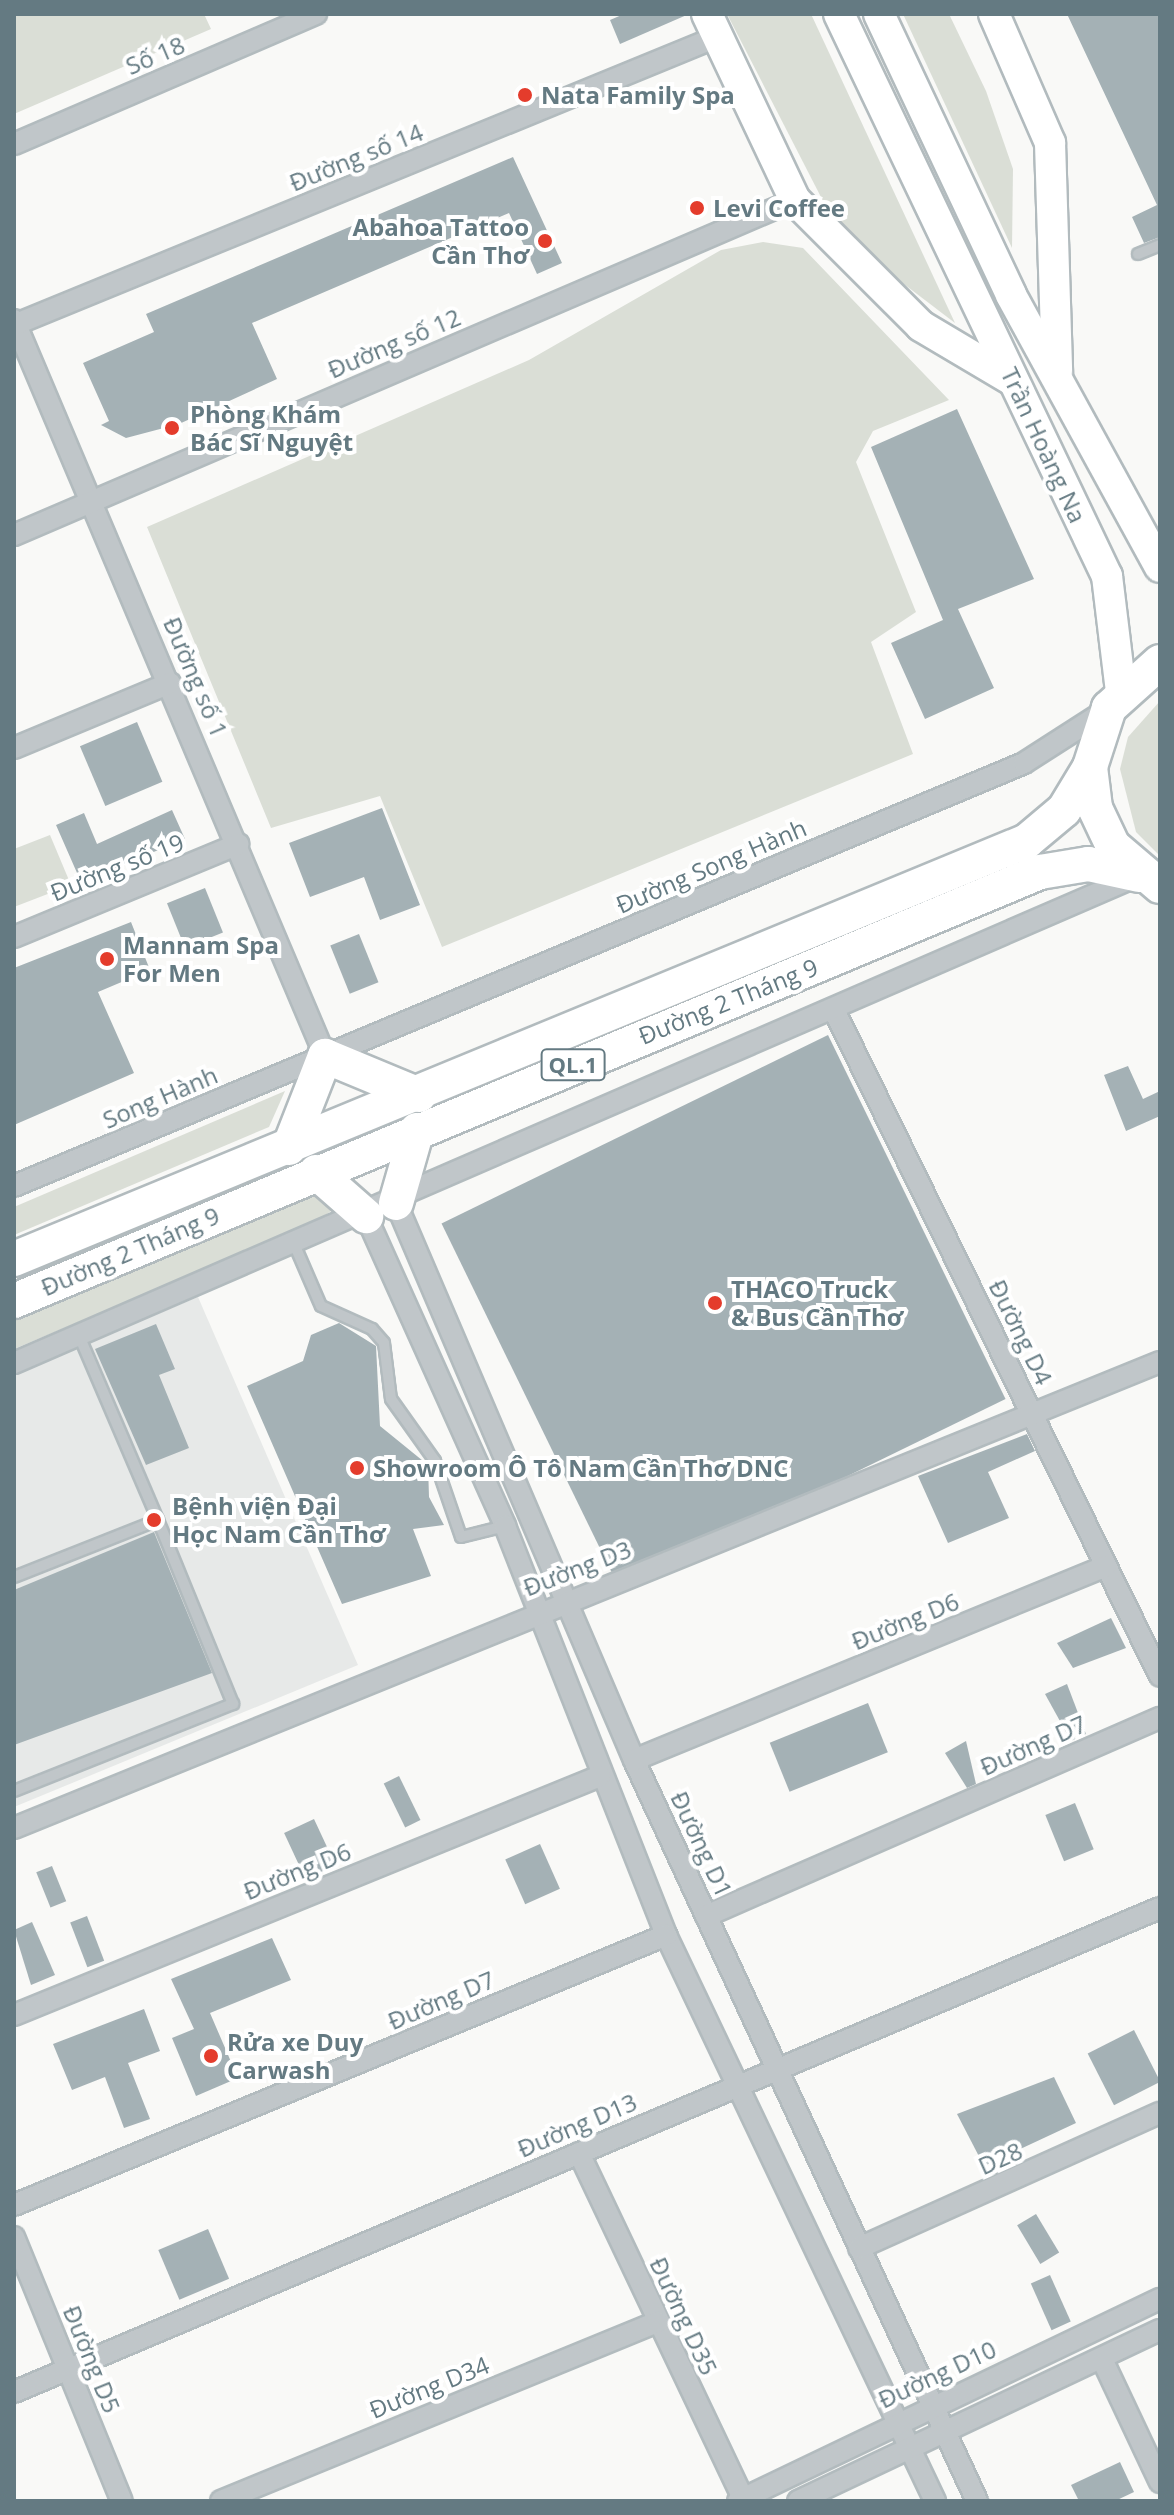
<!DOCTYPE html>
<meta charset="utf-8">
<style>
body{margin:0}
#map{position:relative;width:1174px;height:2515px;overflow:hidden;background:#f9f9f7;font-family:"Open Sans",sans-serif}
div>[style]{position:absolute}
.built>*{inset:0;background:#e7e9e8}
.green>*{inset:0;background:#daded6}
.building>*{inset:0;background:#a4b1b5;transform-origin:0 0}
.roads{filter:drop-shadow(2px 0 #b2bbbe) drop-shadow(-2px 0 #b2bbbe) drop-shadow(0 2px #b2bbbe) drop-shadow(0 -2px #b2bbbe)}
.service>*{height:10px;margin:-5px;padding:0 5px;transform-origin:5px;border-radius:5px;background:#c0c6c9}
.minor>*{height:20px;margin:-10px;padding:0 10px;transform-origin:10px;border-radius:10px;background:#c0c6c9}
.secondary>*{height:30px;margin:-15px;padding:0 15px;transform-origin:15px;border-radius:15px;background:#fff}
.trunk>*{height:34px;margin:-17px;padding:0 17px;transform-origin:17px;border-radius:17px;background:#fff}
.dots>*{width:22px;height:22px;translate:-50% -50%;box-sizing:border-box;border:4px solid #fff;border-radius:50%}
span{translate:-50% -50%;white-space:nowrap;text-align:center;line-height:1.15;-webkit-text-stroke:8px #fff;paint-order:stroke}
.shield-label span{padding:2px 6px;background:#fff;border:2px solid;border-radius:6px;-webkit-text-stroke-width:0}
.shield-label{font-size:22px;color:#647a82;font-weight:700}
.street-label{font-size:24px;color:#647a82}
.poi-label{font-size:24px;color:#647a82;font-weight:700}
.left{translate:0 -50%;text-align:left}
.right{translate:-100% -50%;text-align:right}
.frame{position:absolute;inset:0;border:16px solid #647a82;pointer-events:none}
</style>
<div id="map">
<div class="built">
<i style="clip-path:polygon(198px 1297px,358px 1665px,14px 1807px,14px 1374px)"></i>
</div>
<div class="green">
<i style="clip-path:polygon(14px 14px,204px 14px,211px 29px,14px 114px)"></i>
<i style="clip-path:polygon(727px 14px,811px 14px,955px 323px,862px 252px,823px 201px)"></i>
<i style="clip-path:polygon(903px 14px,949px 14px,986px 91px,1013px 169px,1012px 248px)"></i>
<i style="clip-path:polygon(763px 242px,803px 248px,949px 400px,873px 431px,856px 462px,916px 612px,871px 642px,913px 754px,442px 947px,380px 796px,271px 828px,147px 527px,529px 360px,721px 250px)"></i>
<i style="clip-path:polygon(1160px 701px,1160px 856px,1136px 832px,1120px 769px,1128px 737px)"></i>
<i style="clip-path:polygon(50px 835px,71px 885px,14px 907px,14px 849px)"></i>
<i style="clip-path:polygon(285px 1091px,269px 1127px,14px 1235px,14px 1207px)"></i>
<i style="clip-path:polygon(320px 1194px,331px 1211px,313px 1224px,14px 1349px,14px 1319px)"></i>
</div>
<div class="building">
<i style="clip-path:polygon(624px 14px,689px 14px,620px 44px,610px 20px)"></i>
<i style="clip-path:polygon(1067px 14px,1160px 14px,1160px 237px,1144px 243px,1132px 217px,1157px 205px)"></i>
<i style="clip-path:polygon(513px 157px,562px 263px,537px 274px,509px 213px,252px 323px,277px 379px,179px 424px,126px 438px,101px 425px,109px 421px,83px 363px,154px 332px,146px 314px)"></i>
<i style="clip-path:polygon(957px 409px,1034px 579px,958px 609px,994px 688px,925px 719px,891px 643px,943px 620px,871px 447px)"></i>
<i style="left:137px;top:722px;width:65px;height:62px;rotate:67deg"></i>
<i style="clip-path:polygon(382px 808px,420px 905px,380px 920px,364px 877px,310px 897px,289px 843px)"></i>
<i style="clip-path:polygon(172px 810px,185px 839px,81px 882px,56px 825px,84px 813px,97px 844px)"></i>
<i style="left:205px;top:888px;width:48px;height:41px;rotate:68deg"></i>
<i style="clip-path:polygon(131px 922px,150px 970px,98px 992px,134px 1073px,14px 1125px,14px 968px)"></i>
<i style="left:359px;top:934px;width:52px;height:31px;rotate:68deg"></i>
<i style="left:828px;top:1035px;width:405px;height:430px;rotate:64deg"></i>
<i style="clip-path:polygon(1128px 1066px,1143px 1099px,1160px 1091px,1160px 1116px,1126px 1131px,1104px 1075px)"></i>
<i style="clip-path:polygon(339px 1323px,376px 1346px,380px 1426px,428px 1465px,429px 1497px,444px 1525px,413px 1529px,431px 1576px,342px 1604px,247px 1386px,303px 1361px,311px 1335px)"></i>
<i style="clip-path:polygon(156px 1324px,175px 1369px,159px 1375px,189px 1448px,146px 1465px,95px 1349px)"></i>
<i style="clip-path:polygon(1027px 1434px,1035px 1451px,988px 1472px,1009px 1518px,948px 1543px,918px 1476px)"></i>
<i style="clip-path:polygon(154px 1532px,212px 1673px,14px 1745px,14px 1590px)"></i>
<i style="clip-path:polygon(1111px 1618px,1126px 1648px,1073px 1668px,1057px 1643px)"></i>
<i style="clip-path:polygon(1067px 1684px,1086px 1734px,1071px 1741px,1045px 1694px)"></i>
<i style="left:868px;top:1703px;width:53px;height:106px;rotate:68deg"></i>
<i style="clip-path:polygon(966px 1741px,976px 1784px,967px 1788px,945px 1753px)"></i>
<i style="left:399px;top:1776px;width:49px;height:17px;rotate:64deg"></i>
<i style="left:1075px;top:1803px;width:50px;height:32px;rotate:68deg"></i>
<i style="left:314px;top:1819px;width:51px;height:33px;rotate:65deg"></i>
<i style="left:540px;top:1844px;width:49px;height:38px;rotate:66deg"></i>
<i style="left:52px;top:1866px;width:38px;height:17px;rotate:68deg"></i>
<i style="left:87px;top:1916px;width:48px;height:18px;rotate:69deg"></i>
<i style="clip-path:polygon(32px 1922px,55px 1975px,31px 1985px,14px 1930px)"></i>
<i style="clip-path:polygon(272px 1938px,291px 1980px,210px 2013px,238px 2078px,196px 2096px,172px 2038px,194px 2029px,171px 1979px)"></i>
<i style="clip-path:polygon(144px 2009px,160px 2051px,128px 2063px,150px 2119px,124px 2128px,105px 2077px,72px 2090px,53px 2044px)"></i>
<i style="left:1134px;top:2030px;width:58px;height:52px;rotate:63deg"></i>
<i style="clip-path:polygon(1054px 2077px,1076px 2123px,984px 2166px,957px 2114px)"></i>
<i style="left:1036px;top:2214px;width:45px;height:22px;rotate:59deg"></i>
<i style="left:208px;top:2229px;width:54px;height:54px;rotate:67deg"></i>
<i style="left:1050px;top:2275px;width:51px;height:21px;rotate:66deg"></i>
<i style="clip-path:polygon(1120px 2462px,1134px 2492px,1115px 2501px,1079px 2501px,1071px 2485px)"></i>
</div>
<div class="roads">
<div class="service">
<i style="left:1138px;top:254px;width:24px;rotate:-22deg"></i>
<i style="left:295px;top:1246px;width:65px;rotate:66.6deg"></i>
<i style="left:321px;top:1306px;width:56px;rotate:24.3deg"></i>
<i style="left:372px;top:1329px;width:18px;rotate:49deg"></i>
<i style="left:384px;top:1343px;width:56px;rotate:82.9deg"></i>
<i style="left:391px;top:1399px;width:76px;rotate:54.6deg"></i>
<i style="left:435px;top:1461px;width:80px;rotate:71.1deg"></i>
<i style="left:461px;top:1537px;width:45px;rotate:-14deg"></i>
<i style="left:14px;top:1577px;width:155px;rotate:-21.6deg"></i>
<i style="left:158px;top:1520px;width:200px;rotate:-113.2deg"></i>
<i style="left:14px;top:1791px;width:236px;rotate:-21.7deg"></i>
<i style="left:233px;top:1704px;width:199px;rotate:-112.2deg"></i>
</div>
<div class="minor">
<i style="left:14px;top:144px;width:329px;rotate:-23.3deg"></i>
<i style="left:14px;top:320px;width:799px;rotate:67.09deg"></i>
<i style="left:14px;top:325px;width:760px;rotate:-22.28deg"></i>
<i style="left:14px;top:535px;width:850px;rotate:-23.22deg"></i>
<i style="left:14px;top:748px;width:169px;rotate:-22.6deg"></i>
<i style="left:14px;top:937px;width:243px;rotate:-22.5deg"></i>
<i style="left:835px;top:1012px;width:739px;rotate:63.92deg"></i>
<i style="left:14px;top:1186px;width:1095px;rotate:-22.72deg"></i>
<i style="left:1024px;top:763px;width:96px;rotate:-32.7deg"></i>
<i style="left:396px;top:1203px;width:606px;rotate:66.86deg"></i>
<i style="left:634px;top:1760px;width:817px;rotate:65.16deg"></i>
<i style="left:366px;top:1216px;width:340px;rotate:65.8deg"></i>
<i style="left:505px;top:1526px;width:440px;rotate:68.5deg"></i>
<i style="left:666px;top:1935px;width:627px;rotate:64.58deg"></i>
<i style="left:14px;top:1363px;width:1224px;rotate:-23.44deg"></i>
<i style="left:634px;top:1760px;width:510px;rotate:-22.34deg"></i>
<i style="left:14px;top:1828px;width:1237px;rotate:-22.13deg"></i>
<i style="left:706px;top:1916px;width:495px;rotate:-23.6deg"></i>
<i style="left:14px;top:2015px;width:633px;rotate:-22.19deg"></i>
<i style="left:579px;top:2153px;width:385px;rotate:64.6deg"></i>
<i style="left:14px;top:2205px;width:706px;rotate:-22.49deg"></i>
<i style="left:14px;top:2237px;width:285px;rotate:67.8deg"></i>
<i style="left:859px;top:2248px;width:330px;rotate:-24.2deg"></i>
<i style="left:1102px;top:2359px;width:136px;rotate:64.8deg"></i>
<i style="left:14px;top:2392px;width:1244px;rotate:-22.9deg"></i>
<i style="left:221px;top:2501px;width:472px;rotate:-22.3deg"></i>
<i style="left:738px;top:2501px;width:468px;rotate:-25.6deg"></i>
<i style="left:798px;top:2501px;width:400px;rotate:-25.3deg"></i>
</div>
<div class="secondary">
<i style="left:707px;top:14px;width:206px;rotate:64.7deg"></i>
<i style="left:795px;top:200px;width:178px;rotate:45deg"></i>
<i style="left:921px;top:326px;width:106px;rotate:30.7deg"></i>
<i style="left:839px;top:14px;width:623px;rotate:64.51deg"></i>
<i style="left:1107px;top:576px;width:116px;rotate:83.1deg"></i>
<i style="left:879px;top:14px;width:310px;rotate:64.8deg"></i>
<i style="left:1011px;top:295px;width:310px;rotate:61.3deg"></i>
<i style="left:994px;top:14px;width:141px;rotate:66.5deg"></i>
<i style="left:1050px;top:143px;width:228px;rotate:88.2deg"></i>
</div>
<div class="trunk">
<i style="left:1160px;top:662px;width:69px;rotate:138deg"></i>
<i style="left:1109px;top:708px;width:62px;rotate:107.9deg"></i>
<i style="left:1090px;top:767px;width:41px;rotate:83deg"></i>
<i style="left:1095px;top:808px;width:42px;rotate:64.7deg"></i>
<i style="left:1113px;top:846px;width:62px;rotate:40.4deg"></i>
<i style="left:289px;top:1148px;width:99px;rotate:-68.6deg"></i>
<i style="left:325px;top:1056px;width:102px;rotate:22.5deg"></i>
<i style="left:316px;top:1172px;width:67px;rotate:41.3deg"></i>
<i style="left:396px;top:1203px;width:76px;rotate:-74deg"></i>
<i style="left:14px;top:1259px;width:1096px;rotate:-22.42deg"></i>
<i style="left:1027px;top:841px;width:48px;rotate:-40deg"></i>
<i style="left:1064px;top:810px;width:50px;rotate:-58.8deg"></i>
<i style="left:14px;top:1301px;width:1112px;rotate:-22.69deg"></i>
<i style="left:1040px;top:872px;width:49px;rotate:-9.5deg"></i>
<i style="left:1088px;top:864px;width:52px;rotate:12.2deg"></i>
</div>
</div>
<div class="dots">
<i style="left:525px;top:95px;background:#e43c2c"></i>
<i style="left:697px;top:208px;background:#e43c2c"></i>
<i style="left:545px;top:241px;background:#e43c2c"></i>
<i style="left:172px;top:428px;background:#e43c2c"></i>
<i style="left:107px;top:959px;background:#e43c2c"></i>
<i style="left:715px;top:1303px;background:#e43c2c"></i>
<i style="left:357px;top:1468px;background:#e43c2c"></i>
<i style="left:154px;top:1520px;background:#e43c2c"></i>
<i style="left:211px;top:2056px;background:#e43c2c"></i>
</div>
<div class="shield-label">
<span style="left:573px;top:1065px">QL.1</span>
</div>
<div class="street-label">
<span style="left:155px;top:55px;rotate:-23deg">Số 18</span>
<span style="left:356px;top:157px;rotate:-22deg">Đường số 14</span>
<span style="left:394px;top:343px;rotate:-23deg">Đường số 12</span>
<span style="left:1044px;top:445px;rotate:65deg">Trần Hoàng Na</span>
<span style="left:196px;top:677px;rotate:67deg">Đường số 1</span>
<span style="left:711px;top:866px;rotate:-23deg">Đường Song Hành</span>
<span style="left:117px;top:867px;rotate:-22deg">Đường số 19</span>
<span style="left:728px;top:1001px;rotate:-22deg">Đường 2 Tháng 9</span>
<span style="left:160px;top:1097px;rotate:-23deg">Song Hành</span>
<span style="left:130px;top:1251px;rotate:-23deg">Đường 2 Tháng 9</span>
<span style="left:1021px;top:1332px;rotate:64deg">Đường D4</span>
<span style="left:577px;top:1568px;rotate:-21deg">Đường D3</span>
<span style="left:905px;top:1621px;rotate:-22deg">Đường D6</span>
<span style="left:1033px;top:1745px;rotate:-24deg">Đường D7</span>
<span style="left:702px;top:1844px;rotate:65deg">Đường D1</span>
<span style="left:297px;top:1871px;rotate:-22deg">Đường D6</span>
<span style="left:441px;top:2000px;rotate:-23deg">Đường D7</span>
<span style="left:577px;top:2125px;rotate:-23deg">Đường D13</span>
<span style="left:1000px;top:2158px;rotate:-24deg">D28</span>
<span style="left:684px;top:2316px;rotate:65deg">Đường D35</span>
<span style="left:92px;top:2359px;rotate:68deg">Đường D5</span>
<span style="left:937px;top:2374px;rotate:-25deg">Đường D10</span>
<span style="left:429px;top:2387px;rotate:-22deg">Đường D34</span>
</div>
<div class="poi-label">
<span class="left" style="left:541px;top:95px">Nata Family Spa</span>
<span class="left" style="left:713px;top:208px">Levi Coffee</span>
<span class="right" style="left:529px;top:241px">Abahoa Tattoo<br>Cần Thơ</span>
<span class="left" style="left:190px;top:428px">Phòng Khám<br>Bác Sĩ Nguyệt</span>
<span class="left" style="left:123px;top:959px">Mannam Spa<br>For Men</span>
<span class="left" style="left:731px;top:1303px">THACO Truck<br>&amp; Bus Cần Thơ</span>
<span class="left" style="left:373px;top:1468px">Showroom Ô Tô Nam Cần Thơ DNC</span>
<span class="left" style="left:172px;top:1520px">Bệnh viện Đại<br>Học Nam Cần Thơ</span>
<span class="left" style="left:227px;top:2056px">Rửa xe Duy<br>Carwash</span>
</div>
<div class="frame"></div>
</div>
